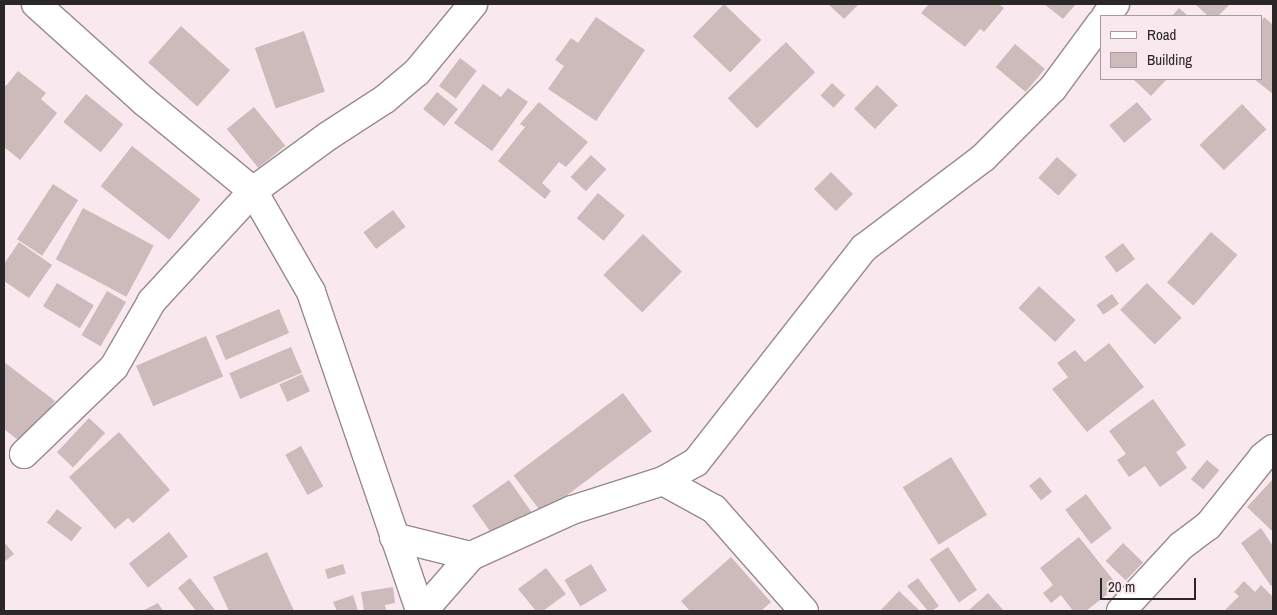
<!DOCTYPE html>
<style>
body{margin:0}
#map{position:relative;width:1277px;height:615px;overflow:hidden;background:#f9e9ef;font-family:"Archivo Narrow",sans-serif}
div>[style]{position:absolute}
.building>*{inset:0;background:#ccbbba;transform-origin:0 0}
.roads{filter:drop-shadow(1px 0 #98898f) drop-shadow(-1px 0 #98898f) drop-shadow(0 1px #98898f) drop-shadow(0 -1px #98898f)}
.street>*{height:28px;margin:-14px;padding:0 14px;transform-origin:14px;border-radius:14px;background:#fff}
span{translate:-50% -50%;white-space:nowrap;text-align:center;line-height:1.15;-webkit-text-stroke:4.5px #f9e9ef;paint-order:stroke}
.frame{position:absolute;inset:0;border:5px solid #2b2628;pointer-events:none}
.legend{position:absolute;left:1100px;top:15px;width:162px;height:65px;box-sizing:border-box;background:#f9e9ef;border:1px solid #a79b9f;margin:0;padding:6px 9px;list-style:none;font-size:15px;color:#2b2628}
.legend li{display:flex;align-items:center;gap:10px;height:25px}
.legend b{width:25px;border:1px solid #a79b9f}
.scale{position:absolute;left:1100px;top:578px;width:96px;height:22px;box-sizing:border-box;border:2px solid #2b2628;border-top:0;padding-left:6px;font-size:15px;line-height:18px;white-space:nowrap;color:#2b2628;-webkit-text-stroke:4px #f9e9ef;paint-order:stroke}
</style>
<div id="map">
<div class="building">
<i style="left:724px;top:4px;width:52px;height:45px;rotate:44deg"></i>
<i style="clip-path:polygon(828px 4px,859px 4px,844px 19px)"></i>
<i style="clip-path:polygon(929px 4px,999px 4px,1004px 8px,984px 32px,980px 29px,965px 47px,921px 13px)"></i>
<i style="clip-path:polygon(1044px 4px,1076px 4px,1063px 19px)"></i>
<i style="clip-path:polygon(1195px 4px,1230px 4px,1218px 16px,1208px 16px)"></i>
<i style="clip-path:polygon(1179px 8px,1188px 16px,1172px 16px)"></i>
<i style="clip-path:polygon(596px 17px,645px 50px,596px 121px,548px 89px,564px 66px,555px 60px,571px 38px,578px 43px)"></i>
<i style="clip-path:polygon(1264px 17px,1273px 25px,1273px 94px,1254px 79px,1261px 79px,1261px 22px)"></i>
<i style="left:181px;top:26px;width:66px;height:49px;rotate:42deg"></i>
<i style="left:304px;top:31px;width:64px;height:52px;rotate:71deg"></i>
<i style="left:786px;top:42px;width:42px;height:81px;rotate:46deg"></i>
<i style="left:1015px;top:44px;width:39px;height:30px;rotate:40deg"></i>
<i style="left:460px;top:58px;width:21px;height:35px;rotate:37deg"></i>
<i style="clip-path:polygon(18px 71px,46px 93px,41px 99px,57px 113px,20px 160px,4px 147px,4px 84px,6px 86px)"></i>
<i style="clip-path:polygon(1133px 79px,1167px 79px,1151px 96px)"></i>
<i style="left:832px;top:83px;width:18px;height:17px;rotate:43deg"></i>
<i style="clip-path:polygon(483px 84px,501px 97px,508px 88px,528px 102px,492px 151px,454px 123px)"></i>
<i style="left:877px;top:85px;width:29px;height:33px;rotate:44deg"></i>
<i style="left:437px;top:92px;width:27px;height:22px;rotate:39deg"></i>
<i style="left:86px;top:94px;width:48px;height:36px;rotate:39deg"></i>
<i style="clip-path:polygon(539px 102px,588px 142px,566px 167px,559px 162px,542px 183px,551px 191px,545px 199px,498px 161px,525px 127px,520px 124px)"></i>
<i style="left:1137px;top:102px;width:23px;height:36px;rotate:50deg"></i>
<i style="left:1242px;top:104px;width:35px;height:59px;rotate:46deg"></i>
<i style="left:254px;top:107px;width:50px;height:35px;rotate:51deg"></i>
<i style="left:132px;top:146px;width:87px;height:51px;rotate:38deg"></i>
<i style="left:591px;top:155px;width:21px;height:30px;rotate:43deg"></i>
<i style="left:1057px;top:157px;width:27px;height:28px;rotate:42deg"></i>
<i style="left:831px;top:172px;width:31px;height:24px;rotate:45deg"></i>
<i style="left:53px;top:184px;width:30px;height:66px;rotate:33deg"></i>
<i style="left:598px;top:193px;width:35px;height:33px;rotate:40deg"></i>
<i style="left:83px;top:208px;width:80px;height:58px;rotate:28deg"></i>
<i style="left:393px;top:210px;width:21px;height:37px;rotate:53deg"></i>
<i style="left:1211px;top:232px;width:35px;height:67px;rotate:41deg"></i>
<i style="left:643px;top:234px;width:54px;height:57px;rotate:44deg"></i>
<i style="clip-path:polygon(19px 242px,52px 265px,29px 298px,4px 281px,4px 264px)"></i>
<i style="left:1123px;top:243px;width:20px;height:23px;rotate:53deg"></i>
<i style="left:57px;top:283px;width:43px;height:27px;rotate:31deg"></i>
<i style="left:1147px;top:283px;width:49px;height:38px;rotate:45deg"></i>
<i style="left:1039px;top:286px;width:50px;height:30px;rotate:43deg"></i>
<i style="left:107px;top:291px;width:22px;height:51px;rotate:30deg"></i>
<i style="left:1112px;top:294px;width:12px;height:19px;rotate:55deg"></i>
<i style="left:279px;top:309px;width:26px;height:69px;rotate:67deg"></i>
<i style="left:206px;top:336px;width:44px;height:76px;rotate:67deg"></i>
<i style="clip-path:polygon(1109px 343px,1144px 387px,1087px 432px,1052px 389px,1068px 377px,1057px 363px,1075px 350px,1085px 362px)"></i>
<i style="left:291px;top:347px;width:28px;height:67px;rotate:67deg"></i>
<i style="clip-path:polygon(4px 362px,55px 401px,23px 444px,4px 429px)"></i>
<i style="left:302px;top:374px;width:19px;height:25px;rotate:65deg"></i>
<i style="left:623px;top:393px;width:48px;height:137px;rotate:53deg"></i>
<i style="clip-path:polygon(1153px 399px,1186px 445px,1176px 452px,1187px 468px,1160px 487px,1145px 466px,1129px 477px,1117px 460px,1126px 454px,1109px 431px)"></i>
<i style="left:89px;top:418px;width:22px;height:47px;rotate:43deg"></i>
<i style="clip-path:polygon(119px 432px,170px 490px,133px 523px,128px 518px,115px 529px,69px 477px)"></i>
<i style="left:301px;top:446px;width:46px;height:18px;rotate:61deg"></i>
<i style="left:951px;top:457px;width:68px;height:57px;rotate:58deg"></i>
<i style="left:1207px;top:460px;width:16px;height:25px;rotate:40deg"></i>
<i style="left:1040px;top:477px;width:19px;height:14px;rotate:51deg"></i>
<i style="clip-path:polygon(1273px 479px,1273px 532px,1247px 507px)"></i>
<i style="left:509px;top:480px;width:42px;height:45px;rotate:55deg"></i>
<i style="left:1086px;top:494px;width:43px;height:26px;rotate:53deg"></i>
<i style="left:57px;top:509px;width:31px;height:17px;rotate:37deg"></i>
<i style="clip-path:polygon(1261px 528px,1273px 546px,1273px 584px,1271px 586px,1241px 543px)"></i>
<i style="left:169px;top:532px;width:31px;height:51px;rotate:52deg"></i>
<i style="clip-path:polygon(1079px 537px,1118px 586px,1086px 611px,1073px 611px,1061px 595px,1051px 603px,1043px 593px,1053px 585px,1040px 568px)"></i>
<i style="clip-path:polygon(4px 542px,14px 554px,4px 562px)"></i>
<i style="left:1123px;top:543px;width:28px;height:25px;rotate:44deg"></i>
<i style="left:948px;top:547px;width:52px;height:22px;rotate:56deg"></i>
<i style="clip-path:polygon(267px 552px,294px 611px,229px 611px,213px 577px)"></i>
<i style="clip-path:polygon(731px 557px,771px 602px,761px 611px,690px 611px,681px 601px)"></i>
<i style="left:343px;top:564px;width:10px;height:19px;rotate:73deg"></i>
<i style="left:591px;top:564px;width:31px;height:31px;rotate:59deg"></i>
<i style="clip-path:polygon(546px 568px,566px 594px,543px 611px,536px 611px,518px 589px)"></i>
<i style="clip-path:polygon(190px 578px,215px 610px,214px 611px,196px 611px,178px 588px)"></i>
<i style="clip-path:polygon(918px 578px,939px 606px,932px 611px,928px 611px,907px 586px)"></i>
<i style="clip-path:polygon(1244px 581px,1255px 592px,1261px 585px,1273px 597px,1273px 611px,1224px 611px,1239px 596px,1234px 592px)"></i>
<i style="clip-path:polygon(393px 587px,395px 603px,385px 605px,386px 611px,364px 611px,361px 592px)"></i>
<i style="clip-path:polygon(899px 591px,920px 611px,880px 611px)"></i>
<i style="clip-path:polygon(988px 593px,1004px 611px,968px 611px)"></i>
<i style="clip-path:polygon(353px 595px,358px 611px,337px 611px,333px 602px)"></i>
<i style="clip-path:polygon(158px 603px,163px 611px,142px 611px)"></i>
</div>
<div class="roads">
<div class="street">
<i style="left:36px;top:4px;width:147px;rotate:42deg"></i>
<i style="left:145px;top:102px;width:140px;rotate:39.5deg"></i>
<i style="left:253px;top:191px;width:116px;rotate:60.1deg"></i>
<i style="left:311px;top:292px;width:337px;rotate:71.1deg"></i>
<i style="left:1106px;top:16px;width:15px;rotate:-53deg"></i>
<i style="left:24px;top:454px;width:125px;rotate:-44deg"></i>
<i style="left:114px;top:367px;width:76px;rotate:-60.1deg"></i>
<i style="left:152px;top:301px;width:149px;rotate:-47.4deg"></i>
<i style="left:253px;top:191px;width:93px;rotate:-36.3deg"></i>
<i style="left:328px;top:136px;width:68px;rotate:-33deg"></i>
<i style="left:385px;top:99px;width:42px;rotate:-40.2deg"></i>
<i style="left:417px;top:72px;width:88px;rotate:-50.5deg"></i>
<i style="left:663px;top:481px;width:58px;rotate:28.8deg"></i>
<i style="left:714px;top:509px;width:136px;rotate:48.6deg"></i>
<i style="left:394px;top:537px;width:79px;rotate:13.9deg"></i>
<i style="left:423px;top:611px;width:73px;rotate:-48.9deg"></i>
<i style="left:471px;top:556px;width:111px;rotate:-24.5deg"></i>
<i style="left:572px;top:510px;width:96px;rotate:-17.7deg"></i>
<i style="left:663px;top:481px;width:38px;rotate:-30deg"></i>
<i style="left:696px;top:462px;width:272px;rotate:-51.9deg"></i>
<i style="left:864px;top:248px;width:149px;rotate:-37.1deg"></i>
<i style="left:983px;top:158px;width:99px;rotate:-45deg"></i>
<i style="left:1053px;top:88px;width:81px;rotate:-53.6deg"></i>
<i style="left:1121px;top:611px;width:88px;rotate:-47.3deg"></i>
<i style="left:1181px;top:546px;width:34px;rotate:-37deg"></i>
<i style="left:1208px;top:526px;width:88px;rotate:-51.4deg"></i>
<i style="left:1263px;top:457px;width:13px;rotate:-39deg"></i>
</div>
</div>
<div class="frame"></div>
<ul class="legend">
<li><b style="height:6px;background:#fff"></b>Road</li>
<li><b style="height:14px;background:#ccbbba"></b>Building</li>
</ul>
<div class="scale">20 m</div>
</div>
